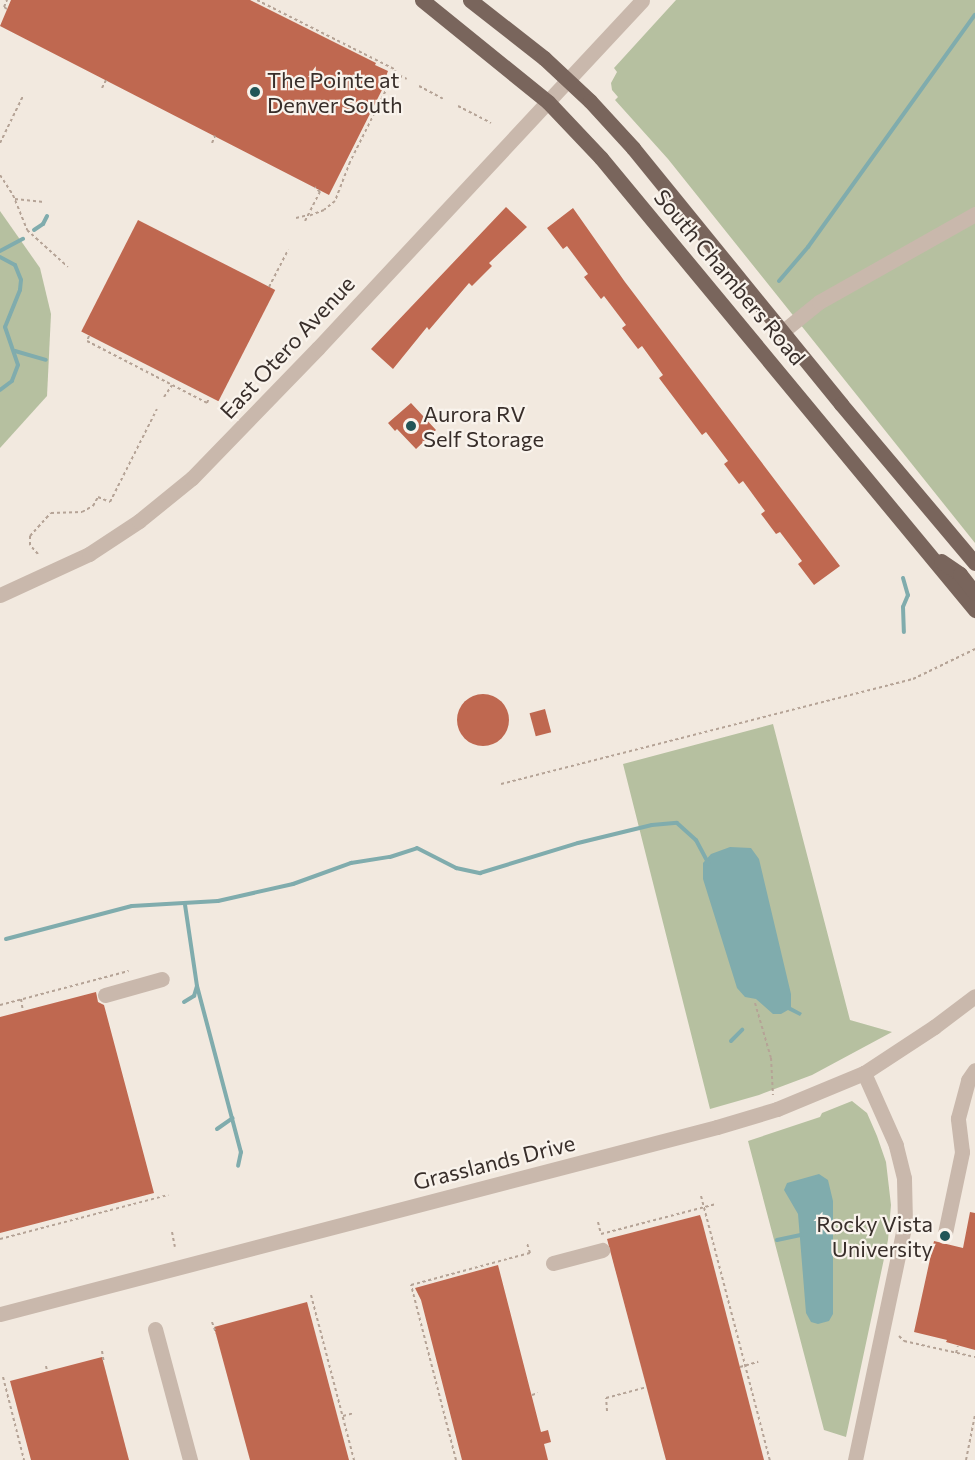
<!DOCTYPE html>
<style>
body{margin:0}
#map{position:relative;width:975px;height:1460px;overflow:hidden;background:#f2e9df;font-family:Commissioner,sans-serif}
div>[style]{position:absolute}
.green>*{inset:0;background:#b6c0a0}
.water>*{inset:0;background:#80acad}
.stream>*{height:4px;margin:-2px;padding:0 2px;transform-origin:2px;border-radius:2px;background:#80acad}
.building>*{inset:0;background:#bf6850;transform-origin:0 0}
.round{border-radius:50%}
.path>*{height:2px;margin-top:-1px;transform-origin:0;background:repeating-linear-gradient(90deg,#b5a396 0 3px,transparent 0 6px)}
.minor>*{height:15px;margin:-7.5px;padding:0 7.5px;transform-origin:7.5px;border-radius:7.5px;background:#c9b8ac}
.major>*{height:15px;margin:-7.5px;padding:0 7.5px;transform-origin:7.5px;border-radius:7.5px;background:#79655c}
.dots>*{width:16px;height:16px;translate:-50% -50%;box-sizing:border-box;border:3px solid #f9f3ec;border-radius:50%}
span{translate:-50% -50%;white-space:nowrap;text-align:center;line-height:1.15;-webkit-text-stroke:4.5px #f9f3ec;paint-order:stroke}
.poi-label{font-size:22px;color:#382e2a}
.left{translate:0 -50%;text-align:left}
.right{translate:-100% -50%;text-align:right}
.street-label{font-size:22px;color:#382e2a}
</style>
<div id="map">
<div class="green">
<i style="clip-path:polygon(676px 0,975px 0,975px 543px,668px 159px,615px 100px,618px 97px,612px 90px,611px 83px,617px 72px,614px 68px)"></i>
<i style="clip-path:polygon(0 211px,40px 268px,51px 314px,47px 396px,0 448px)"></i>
<i style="clip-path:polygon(773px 724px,850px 1020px,892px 1032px,812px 1075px,759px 1095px,710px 1109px,623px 764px)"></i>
<i style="clip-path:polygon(852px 1101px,867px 1113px,877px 1136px,886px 1162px,891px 1205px,888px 1240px,846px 1437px,824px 1430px,748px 1141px,820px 1117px,822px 1113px)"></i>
</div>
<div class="water">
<i style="clip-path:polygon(730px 847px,751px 848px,759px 859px,791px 994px,791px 1007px,802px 1013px,800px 1016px,788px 1010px,781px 1014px,773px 1014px,756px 999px,745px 997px,737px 988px,703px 879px,703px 863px,711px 854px)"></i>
<i style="clip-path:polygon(819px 1174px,828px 1180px,833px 1201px,833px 1314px,829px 1321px,818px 1324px,811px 1322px,806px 1313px,798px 1214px,784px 1190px,787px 1183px)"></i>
</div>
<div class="stream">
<i style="left:34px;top:230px;width:11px;rotate:-34deg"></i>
<i style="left:43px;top:224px;width:9px;rotate:-63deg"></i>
<i style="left:0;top:251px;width:26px;rotate:-28deg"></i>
<i style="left:0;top:257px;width:17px;rotate:28deg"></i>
<i style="left:15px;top:265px;width:16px;rotate:68deg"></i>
<i style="left:21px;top:280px;width:10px;rotate:96deg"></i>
<i style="left:20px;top:290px;width:40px;rotate:112deg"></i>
<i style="left:5px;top:327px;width:40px;rotate:71.1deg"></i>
<i style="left:18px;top:365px;width:17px;rotate:111deg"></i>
<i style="left:12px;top:381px;width:15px;rotate:143deg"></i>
<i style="left:779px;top:281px;width:45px;rotate:-49.5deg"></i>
<i style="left:808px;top:247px;width:286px;rotate:-54.3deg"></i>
<i style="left:15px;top:351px;width:32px;rotate:16deg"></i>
<i style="left:903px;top:578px;width:18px;rotate:74deg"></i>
<i style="left:908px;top:595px;width:13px;rotate:113deg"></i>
<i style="left:903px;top:607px;width:25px;rotate:88deg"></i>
<i style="left:6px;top:939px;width:130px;rotate:-14.7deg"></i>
<i style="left:132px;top:906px;width:86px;rotate:-3.3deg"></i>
<i style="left:218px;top:901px;width:77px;rotate:-12.8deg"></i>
<i style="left:293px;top:884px;width:62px;rotate:-19.9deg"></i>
<i style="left:351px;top:863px;width:39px;rotate:-9deg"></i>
<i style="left:390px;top:857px;width:28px;rotate:-18deg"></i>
<i style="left:417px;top:848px;width:44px;rotate:27.1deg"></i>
<i style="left:456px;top:868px;width:25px;rotate:12deg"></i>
<i style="left:480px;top:873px;width:102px;rotate:-17deg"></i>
<i style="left:578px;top:843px;width:76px;rotate:-13.7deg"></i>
<i style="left:652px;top:825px;width:25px;rotate:-5deg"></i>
<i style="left:677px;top:823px;width:25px;rotate:42deg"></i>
<i style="left:696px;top:840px;width:27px;rotate:62deg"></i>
<i style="left:197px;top:986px;width:172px;rotate:75.2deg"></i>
<i style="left:241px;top:1152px;width:14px;rotate:102deg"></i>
<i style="left:184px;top:1002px;width:12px;rotate:-31deg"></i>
<i style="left:194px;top:996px;width:10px;rotate:-73deg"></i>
<i style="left:197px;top:986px;width:82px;rotate:-98.4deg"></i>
<i style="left:731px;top:1041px;width:16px;rotate:-45deg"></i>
<i style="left:217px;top:1129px;width:19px;rotate:-35deg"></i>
<i style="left:777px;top:1240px;width:29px;rotate:-12deg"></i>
</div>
<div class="building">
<i style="clip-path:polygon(11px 0,250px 0,376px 63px,375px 65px,388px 71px,385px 79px,387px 80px,329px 195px,0 26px)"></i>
<i style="clip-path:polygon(506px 207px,527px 227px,489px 263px,492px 266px,472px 286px,469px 283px,429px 330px,427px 327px,393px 369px,371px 349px)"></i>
<i style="clip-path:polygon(573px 208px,625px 282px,840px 566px,814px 585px,798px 564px,802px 561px,780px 532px,776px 534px,761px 514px,765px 511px,743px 481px,739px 484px,724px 464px,728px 461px,706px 432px,702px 435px,659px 378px,663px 375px,642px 346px,638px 349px,622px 328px,626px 325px,604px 296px,601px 299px,584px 277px,588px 274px,567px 246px,563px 249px,547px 228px)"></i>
<i style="left:138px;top:220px;width:154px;height:125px;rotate:27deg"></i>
<i style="clip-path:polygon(411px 403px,436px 430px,416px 449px,397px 429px,395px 431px,388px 423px)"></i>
<i class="round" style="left:457px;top:694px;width:52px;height:52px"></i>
<i style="left:545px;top:709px;width:24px;height:16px;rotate:75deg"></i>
<i style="clip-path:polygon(96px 992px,98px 1002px,104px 1005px,154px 1193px,0 1233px,0 1017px)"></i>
<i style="clip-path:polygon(970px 1212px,975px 1213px,975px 1350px,946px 1342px,947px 1340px,914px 1332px,934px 1241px,963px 1248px)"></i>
<i style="clip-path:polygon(700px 1215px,702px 1221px,764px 1460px,666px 1460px,607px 1239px)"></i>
<i style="clip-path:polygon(498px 1265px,541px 1432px,548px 1430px,551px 1442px,544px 1444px,548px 1460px,462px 1460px,421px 1300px,415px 1288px)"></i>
<i style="clip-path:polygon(307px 1302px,349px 1460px,250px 1460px,214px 1327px)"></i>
<i style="clip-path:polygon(102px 1357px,129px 1460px,31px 1460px,10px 1381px)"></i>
</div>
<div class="path">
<i style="left:257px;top:0;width:156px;rotate:26.7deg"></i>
<i style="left:396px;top:70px;width:103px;rotate:116.6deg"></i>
<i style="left:350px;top:162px;width:42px;rotate:111deg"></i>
<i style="left:335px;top:201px;width:14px;rotate:141deg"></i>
<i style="left:324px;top:210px;width:17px;rotate:159deg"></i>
<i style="left:7px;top:9px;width:4px;rotate:-146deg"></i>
<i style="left:4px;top:7px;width:8px;rotate:-67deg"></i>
<i style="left:394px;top:73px;width:14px;rotate:25deg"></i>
<i style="left:419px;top:86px;width:27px;rotate:28deg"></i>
<i style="left:102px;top:88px;width:9px;rotate:-63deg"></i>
<i style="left:458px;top:106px;width:37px;rotate:27deg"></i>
<i style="left:0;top:143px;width:52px;rotate:-63.9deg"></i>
<i style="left:212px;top:143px;width:8px;rotate:-67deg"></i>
<i style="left:0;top:175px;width:24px;rotate:57deg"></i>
<i style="left:13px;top:195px;width:38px;rotate:68deg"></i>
<i style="left:27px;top:230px;width:55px;rotate:42.1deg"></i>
<i style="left:15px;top:199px;width:29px;rotate:6deg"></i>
<i style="left:296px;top:218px;width:12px;rotate:-14deg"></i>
<i style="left:305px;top:221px;width:33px;rotate:-63deg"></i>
<i style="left:320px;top:192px;width:7px;rotate:-135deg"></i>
<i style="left:269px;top:287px;width:42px;rotate:-62.8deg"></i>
<i style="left:89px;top:336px;width:5px;rotate:112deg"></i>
<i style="left:87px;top:341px;width:135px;rotate:27.3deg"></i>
<i style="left:207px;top:403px;width:5px;rotate:-68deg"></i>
<i style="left:164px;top:397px;width:14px;rotate:-56deg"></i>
<i style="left:38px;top:554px;width:12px;rotate:-132deg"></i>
<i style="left:30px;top:545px;width:9px;rotate:-90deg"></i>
<i style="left:30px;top:536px;width:31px;rotate:-48deg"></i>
<i style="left:51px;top:513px;width:31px;rotate:-2deg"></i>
<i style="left:82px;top:512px;width:13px;rotate:-29deg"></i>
<i style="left:93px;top:506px;width:10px;rotate:-61deg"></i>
<i style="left:98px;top:497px;width:13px;rotate:23deg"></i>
<i style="left:110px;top:502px;width:104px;rotate:-63.2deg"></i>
<i style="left:501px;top:784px;width:425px;rotate:-14.3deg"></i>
<i style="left:913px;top:679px;width:69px;rotate:-25.8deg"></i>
<i style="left:21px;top:999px;width:12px;rotate:81deg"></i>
<i style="left:755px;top:1003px;width:57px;rotate:73.8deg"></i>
<i style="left:771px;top:1058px;width:37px;rotate:87deg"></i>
<i style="left:0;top:1005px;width:133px;rotate:-14.8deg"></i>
<i style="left:701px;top:1196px;width:273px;rotate:75.4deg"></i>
<i style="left:598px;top:1222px;width:12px;rotate:76deg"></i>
<i style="left:172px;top:1232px;width:15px;rotate:79deg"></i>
<i style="left:601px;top:1234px;width:119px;rotate:-14.6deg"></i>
<i style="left:0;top:1239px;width:174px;rotate:-14.7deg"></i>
<i style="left:311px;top:1295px;width:171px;rotate:75.4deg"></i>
<i style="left:212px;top:1322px;width:12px;rotate:70deg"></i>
<i style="left:899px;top:1336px;width:7px;rotate:45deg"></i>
<i style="left:904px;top:1341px;width:73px;rotate:12.7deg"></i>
<i style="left:102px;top:1351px;width:12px;rotate:81deg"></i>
<i style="left:956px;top:1353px;width:7px;rotate:-74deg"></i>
<i style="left:46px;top:1366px;width:5px;rotate:79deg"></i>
<i style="left:740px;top:1367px;width:19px;rotate:-16deg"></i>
<i style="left:3px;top:1377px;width:86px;rotate:75.8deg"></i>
<i style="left:532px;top:1395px;width:6px;rotate:-18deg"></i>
<i style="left:607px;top:1411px;width:13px;rotate:-94deg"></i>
<i style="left:606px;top:1398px;width:42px;rotate:-15deg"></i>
<i style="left:343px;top:1416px;width:11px;rotate:-15deg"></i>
<i style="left:456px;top:1460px;width:181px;rotate:-104.4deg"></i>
<i style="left:411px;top:1285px;width:123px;rotate:-15.1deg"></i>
<i style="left:530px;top:1253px;width:10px;rotate:-107deg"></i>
<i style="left:966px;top:1460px;width:46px;rotate:-78.7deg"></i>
</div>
<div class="minor">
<i style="left:782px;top:332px;width:48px;rotate:-39deg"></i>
<i style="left:819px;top:302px;width:179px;rotate:-29.4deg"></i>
<i style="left:0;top:595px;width:98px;rotate:-24.7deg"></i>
<i style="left:89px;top:554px;width:60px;rotate:-33.4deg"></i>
<i style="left:139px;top:521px;width:68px;rotate:-39.1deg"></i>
<i style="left:192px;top:478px;width:181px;rotate:-45.9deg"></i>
<i style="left:318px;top:348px;width:475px;rotate:-47deg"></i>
<i style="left:105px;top:995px;width:59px;rotate:-15.7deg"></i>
<i style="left:945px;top:1233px;width:83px;rotate:-78.1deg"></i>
<i style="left:962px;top:1152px;width:34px;rotate:-97deg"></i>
<i style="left:958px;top:1118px;width:39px;rotate:-75deg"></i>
<i style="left:968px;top:1080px;width:12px;rotate:-55deg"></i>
<i style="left:553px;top:1263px;width:51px;rotate:-14.9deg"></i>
<i style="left:0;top:1314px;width:741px;rotate:-14.62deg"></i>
<i style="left:717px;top:1127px;width:63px;rotate:-16.7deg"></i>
<i style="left:777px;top:1109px;width:94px;rotate:-22.5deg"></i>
<i style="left:864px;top:1073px;width:84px;rotate:-33.3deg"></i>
<i style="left:934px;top:1027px;width:51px;rotate:-37.1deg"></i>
<i style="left:155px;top:1329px;width:136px;rotate:75deg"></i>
<i style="left:855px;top:1460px;width:242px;rotate:-78.1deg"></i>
<i style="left:905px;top:1223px;width:45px;rotate:-91.3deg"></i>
<i style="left:904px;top:1178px;width:34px;rotate:-104deg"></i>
<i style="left:896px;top:1145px;width:79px;rotate:-114deg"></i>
</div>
<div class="major">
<i style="left:422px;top:0;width:162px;rotate:39deg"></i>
<i style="left:548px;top:102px;width:77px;rotate:46.6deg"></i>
<i style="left:601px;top:158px;width:587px;rotate:50.39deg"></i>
<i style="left:470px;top:0;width:94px;rotate:38.1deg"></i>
<i style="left:544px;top:58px;width:63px;rotate:43.1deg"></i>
<i style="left:590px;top:101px;width:64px;rotate:47.5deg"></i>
<i style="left:633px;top:148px;width:330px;rotate:50.9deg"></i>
<i style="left:841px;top:404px;width:208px;rotate:49.9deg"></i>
<i style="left:941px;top:561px;width:23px;rotate:34deg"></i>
<i style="left:960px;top:574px;width:24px;rotate:52deg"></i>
</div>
<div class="dots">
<i style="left:255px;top:92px;background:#225557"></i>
<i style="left:411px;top:426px;background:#225557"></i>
<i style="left:945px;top:1236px;background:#225557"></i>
</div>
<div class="poi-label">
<span class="left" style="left:267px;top:92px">The Pointe at<br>Denver South</span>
<span class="left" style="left:423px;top:426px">Aurora RV<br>Self Storage</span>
<span class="right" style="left:933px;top:1236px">Rocky Vista<br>University</span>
</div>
<div class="street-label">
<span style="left:730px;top:277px;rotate:50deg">South Chambers Road</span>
<span style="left:287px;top:347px;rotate:-47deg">East Otero Avenue</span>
<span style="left:494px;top:1162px;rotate:-14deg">Grasslands Drive</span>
</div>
</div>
